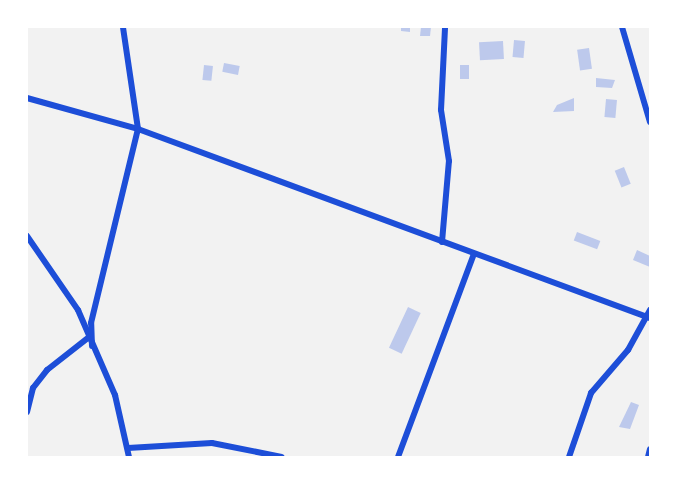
<!DOCTYPE html>
<style>
body{margin:0}
#map{position:relative;width:677px;height:484px;overflow:hidden;background:#f2f2f2;font-family:"Public Sans",sans-serif}
div>[style]{position:absolute}
.building>*{inset:0;background:#bdc9ec;transform-origin:0 0}
.minor>*{height:6px;margin:-3px;padding:0 3px;transform-origin:3px;border-radius:3px;background:#1d4ed8}
span{translate:-50% -50%;white-space:nowrap;text-align:center;line-height:1.15;-webkit-text-stroke:4.5px #fff;paint-order:stroke}
.frame{position:absolute;inset:0;border:28px solid #fff;pointer-events:none}
</style>
<div id="map">
<div class="building">
<i style="clip-path:polygon(401px 27px,410px 27px,410px 32px,401px 31px)"></i>
<i style="clip-path:polygon(421px 27px,431px 27px,430px 36px,420px 36px)"></i>
<i style="left:514px;top:40px;width:11px;height:17px;rotate:5deg"></i>
<i style="left:503px;top:41px;width:18px;height:24px;rotate:87deg"></i>
<i style="left:589px;top:48px;width:21px;height:12px;rotate:82deg"></i>
<i style="left:224px;top:63px;width:16px;height:9px;rotate:11deg"></i>
<i style="left:204px;top:65px;width:9px;height:15px;rotate:6deg"></i>
<i style="left:460px;top:65px;width:9px;height:14px"></i>
<i style="clip-path:polygon(596px 78px,615px 80px,612px 88px,596px 87px)"></i>
<i style="clip-path:polygon(574px 98px,574px 111px,553px 112px,557px 105px)"></i>
<i style="left:606px;top:99px;width:11px;height:18px;rotate:5deg"></i>
<i style="left:624px;top:167px;width:18px;height:10px;rotate:68deg"></i>
<i style="left:577px;top:232px;width:25px;height:9px;rotate:21deg"></i>
<i style="clip-path:polygon(637px 250px,650px 256px,650px 267px,633px 260px)"></i>
<i style="left:408px;top:307px;width:14px;height:45px;rotate:25deg"></i>
<i style="clip-path:polygon(631px 402px,639px 405px,630px 429px,619px 427px)"></i>
</div>
<div class="minor">
<i style="left:622px;top:27px;width:99px;rotate:73.6deg"></i>
<i style="left:27px;top:98px;width:115px;rotate:15.6deg"></i>
<i style="left:138px;top:129px;width:546px;rotate:20.26deg"></i>
<i style="left:27px;top:236px;width:90px;rotate:55.4deg"></i>
<i style="left:78px;top:310px;width:93px;rotate:66.5deg"></i>
<i style="left:115px;top:395px;width:64px;rotate:77.3deg"></i>
<i style="left:442px;top:242px;width:81px;rotate:-85.1deg"></i>
<i style="left:449px;top:161px;width:52px;rotate:-98.9deg"></i>
<i style="left:441px;top:110px;width:83px;rotate:-87.2deg"></i>
<i style="left:92px;top:346px;width:23px;rotate:-92deg"></i>
<i style="left:91px;top:323px;width:200px;rotate:-76.4deg"></i>
<i style="left:138px;top:129px;width:103px;rotate:-98.4deg"></i>
<i style="left:27px;top:412px;width:25px;rotate:-76deg"></i>
<i style="left:33px;top:388px;width:23px;rotate:-52deg"></i>
<i style="left:47px;top:370px;width:52px;rotate:-38deg"></i>
<i style="left:128px;top:448px;width:84px;rotate:-3.4deg"></i>
<i style="left:212px;top:443px;width:71px;rotate:11.3deg"></i>
<i style="left:398px;top:457px;width:217px;rotate:-69.5deg"></i>
<i style="left:569px;top:457px;width:68px;rotate:-71deg"></i>
<i style="left:591px;top:393px;width:57px;rotate:-49.3deg"></i>
<i style="left:628px;top:350px;width:46px;rotate:-61.2deg"></i>
<i style="left:648px;top:457px;width:8px;rotate:-76deg"></i>
</div>
<div class="frame"></div>
</div>
